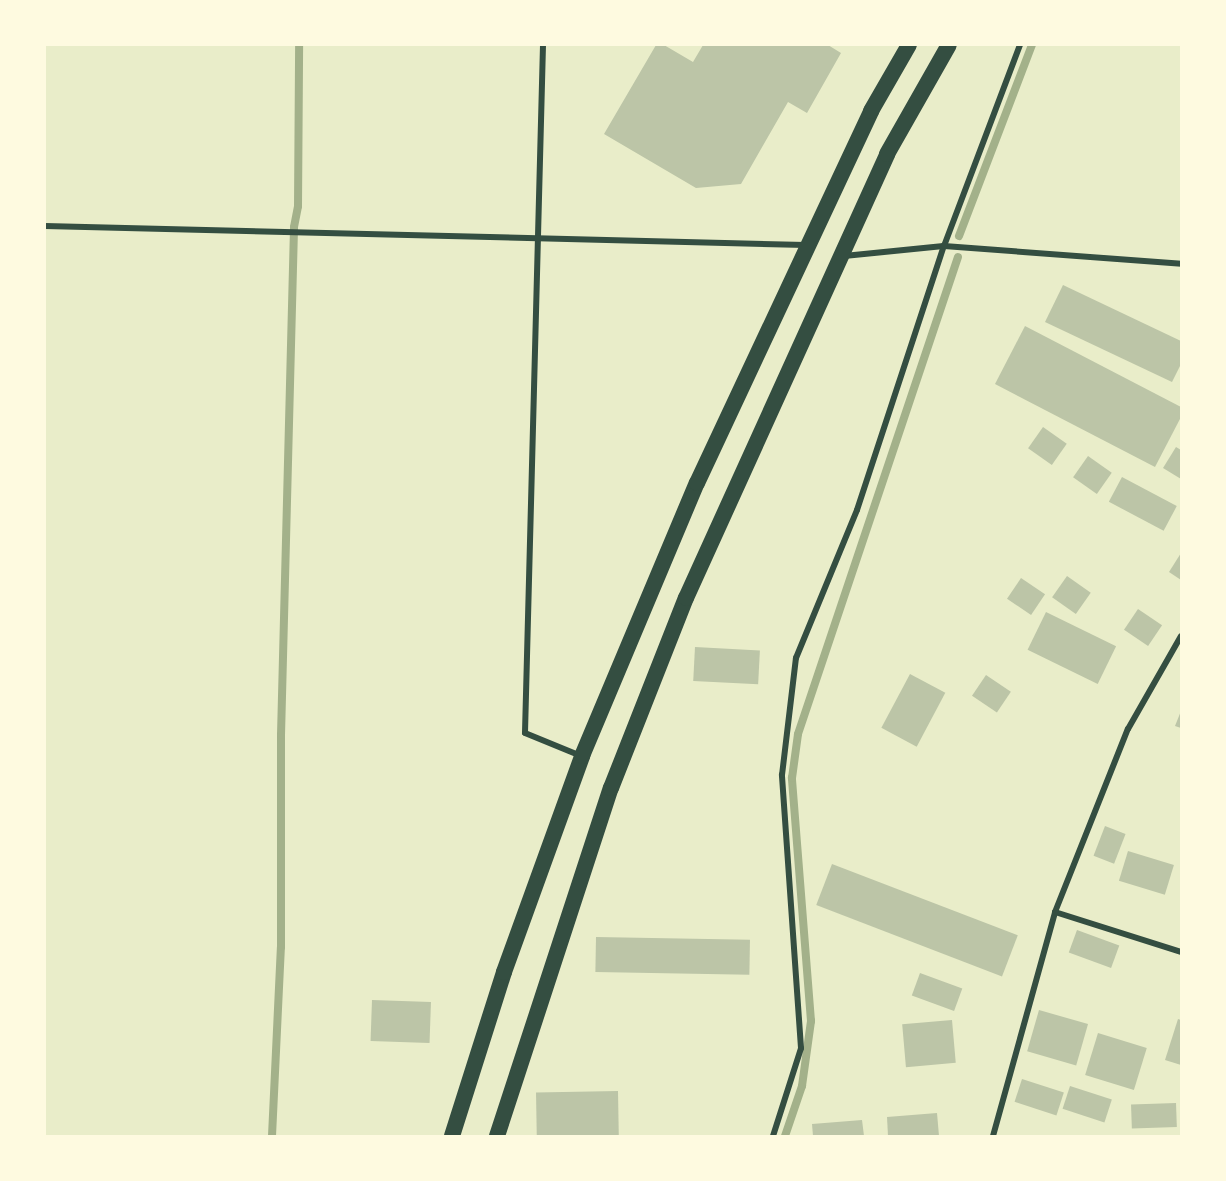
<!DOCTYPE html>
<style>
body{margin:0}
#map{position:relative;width:1226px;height:1181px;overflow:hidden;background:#e9edc9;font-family:"Sofia Sans Condensed",sans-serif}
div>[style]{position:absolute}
.stream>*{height:8px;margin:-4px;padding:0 4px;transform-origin:4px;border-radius:4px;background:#a3b18a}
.building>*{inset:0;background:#bcc5a7;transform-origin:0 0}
.minor>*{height:6px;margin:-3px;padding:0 3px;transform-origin:3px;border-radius:3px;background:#344e41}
.trunk>*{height:16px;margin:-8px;padding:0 8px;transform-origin:8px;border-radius:8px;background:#344e41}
span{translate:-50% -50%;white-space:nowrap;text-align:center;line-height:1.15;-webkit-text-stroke:4.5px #fefae0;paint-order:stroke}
.frame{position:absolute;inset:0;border:46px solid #fefae0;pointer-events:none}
</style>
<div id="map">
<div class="stream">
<i style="left:959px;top:236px;width:204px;rotate:-69.1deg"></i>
<i style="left:272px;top:1136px;width:189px;rotate:-87.3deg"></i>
<i style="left:281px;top:947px;width:212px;rotate:-90deg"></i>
<i style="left:281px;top:735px;width:508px;rotate:-88.53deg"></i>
<i style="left:294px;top:227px;width:21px;rotate:-79deg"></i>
<i style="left:298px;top:206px;width:161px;rotate:-89.6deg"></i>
<i style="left:785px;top:1136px;width:53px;rotate:-71.2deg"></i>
<i style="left:802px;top:1086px;width:66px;rotate:-82.1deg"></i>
<i style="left:811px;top:1021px;width:244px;rotate:-94.5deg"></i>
<i style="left:792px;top:778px;width:44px;rotate:-82.2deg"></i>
<i style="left:798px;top:734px;width:503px;rotate:-71.46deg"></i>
</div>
<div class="building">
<i style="clip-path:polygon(656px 45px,664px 45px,693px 62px,703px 45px,828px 45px,841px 53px,807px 113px,788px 102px,741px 184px,696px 188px,604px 134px)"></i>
<i style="clip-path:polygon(1063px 285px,1181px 341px,1181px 364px,1172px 382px,1045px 322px)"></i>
<i style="clip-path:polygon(1025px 326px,1181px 407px,1181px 417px,1155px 467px,995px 384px)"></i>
<i style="left:1043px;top:427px;width:29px;height:26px;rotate:35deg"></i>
<i style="clip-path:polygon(1176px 447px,1181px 450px,1181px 479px,1163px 468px)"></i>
<i style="left:1088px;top:456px;width:29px;height:26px;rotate:35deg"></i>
<i style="left:1122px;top:477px;width:62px;height:28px;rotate:28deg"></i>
<i style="clip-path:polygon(1181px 553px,1181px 580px,1169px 572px)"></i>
<i style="left:1067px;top:576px;width:29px;height:26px;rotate:35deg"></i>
<i style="left:1021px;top:578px;width:29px;height:25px;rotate:34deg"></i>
<i style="left:1138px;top:609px;width:29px;height:25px;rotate:34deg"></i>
<i style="left:1046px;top:612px;width:78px;height:42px;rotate:26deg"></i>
<i style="left:695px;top:647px;width:65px;height:34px;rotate:3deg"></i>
<i style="left:910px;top:674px;width:40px;height:61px;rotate:28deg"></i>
<i style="left:986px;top:675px;width:30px;height:25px;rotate:34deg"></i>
<i style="clip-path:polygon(1181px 711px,1181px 728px,1175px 726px)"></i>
<i style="left:1105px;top:826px;width:22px;height:32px;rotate:21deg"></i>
<i style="left:1128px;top:851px;width:48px;height:31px;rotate:17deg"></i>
<i style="left:832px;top:864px;width:199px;height:44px;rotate:21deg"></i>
<i style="left:1077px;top:930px;width:45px;height:24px;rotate:20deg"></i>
<i style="left:596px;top:937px;width:154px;height:35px;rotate:1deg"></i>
<i style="left:920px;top:973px;width:45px;height:24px;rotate:20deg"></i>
<i style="left:372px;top:1000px;width:59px;height:41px;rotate:2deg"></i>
<i style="left:1039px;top:1010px;width:51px;height:43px;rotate:16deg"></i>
<i style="clip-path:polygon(1178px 1019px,1181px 1020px,1181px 1065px,1165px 1060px)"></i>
<i style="left:952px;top:1020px;width:43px;height:50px;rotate:85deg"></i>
<i style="left:1098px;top:1033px;width:51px;height:44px;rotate:17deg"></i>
<i style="left:1022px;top:1079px;width:44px;height:24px;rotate:18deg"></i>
<i style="left:1070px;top:1086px;width:44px;height:24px;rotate:18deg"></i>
<i style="left:618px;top:1091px;width:45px;height:82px;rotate:89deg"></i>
<i style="left:1176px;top:1103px;width:24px;height:45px;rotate:88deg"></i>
<i style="clip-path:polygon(937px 1113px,939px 1136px,888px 1136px,887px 1117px)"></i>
<i style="clip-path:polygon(862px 1120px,864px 1136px,813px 1136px,812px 1124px)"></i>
</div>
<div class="minor">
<i style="left:543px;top:45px;width:688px;rotate:91.5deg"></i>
<i style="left:525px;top:733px;width:58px;rotate:22.2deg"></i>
<i style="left:45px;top:226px;width:761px;rotate:1.43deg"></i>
<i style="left:844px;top:256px;width:100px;rotate:-5.7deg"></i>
<i style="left:944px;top:246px;width:238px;rotate:4.3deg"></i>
<i style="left:1055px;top:912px;width:132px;rotate:17.6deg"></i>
<i style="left:773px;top:1136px;width:92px;rotate:-72.3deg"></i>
<i style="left:801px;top:1048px;width:274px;rotate:-94deg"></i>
<i style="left:782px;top:775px;width:118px;rotate:-83.2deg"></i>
<i style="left:796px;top:658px;width:160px;rotate:-67.6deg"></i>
<i style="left:857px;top:510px;width:278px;rotate:-71.8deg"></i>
<i style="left:944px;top:246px;width:215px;rotate:-69.3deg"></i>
<i style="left:993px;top:1136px;width:232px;rotate:-74.5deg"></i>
<i style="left:1055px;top:912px;width:197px;rotate:-68.3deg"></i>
<i style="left:1128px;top:729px;width:107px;rotate:-60.3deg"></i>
</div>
<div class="trunk">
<i style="left:452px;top:1136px;width:172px;rotate:-72.4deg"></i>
<i style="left:504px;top:972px;width:230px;rotate:-70.1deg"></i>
<i style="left:582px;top:756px;width:296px;rotate:-67.2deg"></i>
<i style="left:697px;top:483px;width:411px;rotate:-64.9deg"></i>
<i style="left:871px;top:111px;width:76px;rotate:-60.1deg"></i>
<i style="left:497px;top:1136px;width:366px;rotate:-71.9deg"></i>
<i style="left:611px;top:788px;width:204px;rotate:-68.5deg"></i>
<i style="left:686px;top:598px;width:487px;rotate:-65.6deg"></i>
<i style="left:887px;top:154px;width:125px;rotate:-60.4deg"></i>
</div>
<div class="frame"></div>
</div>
